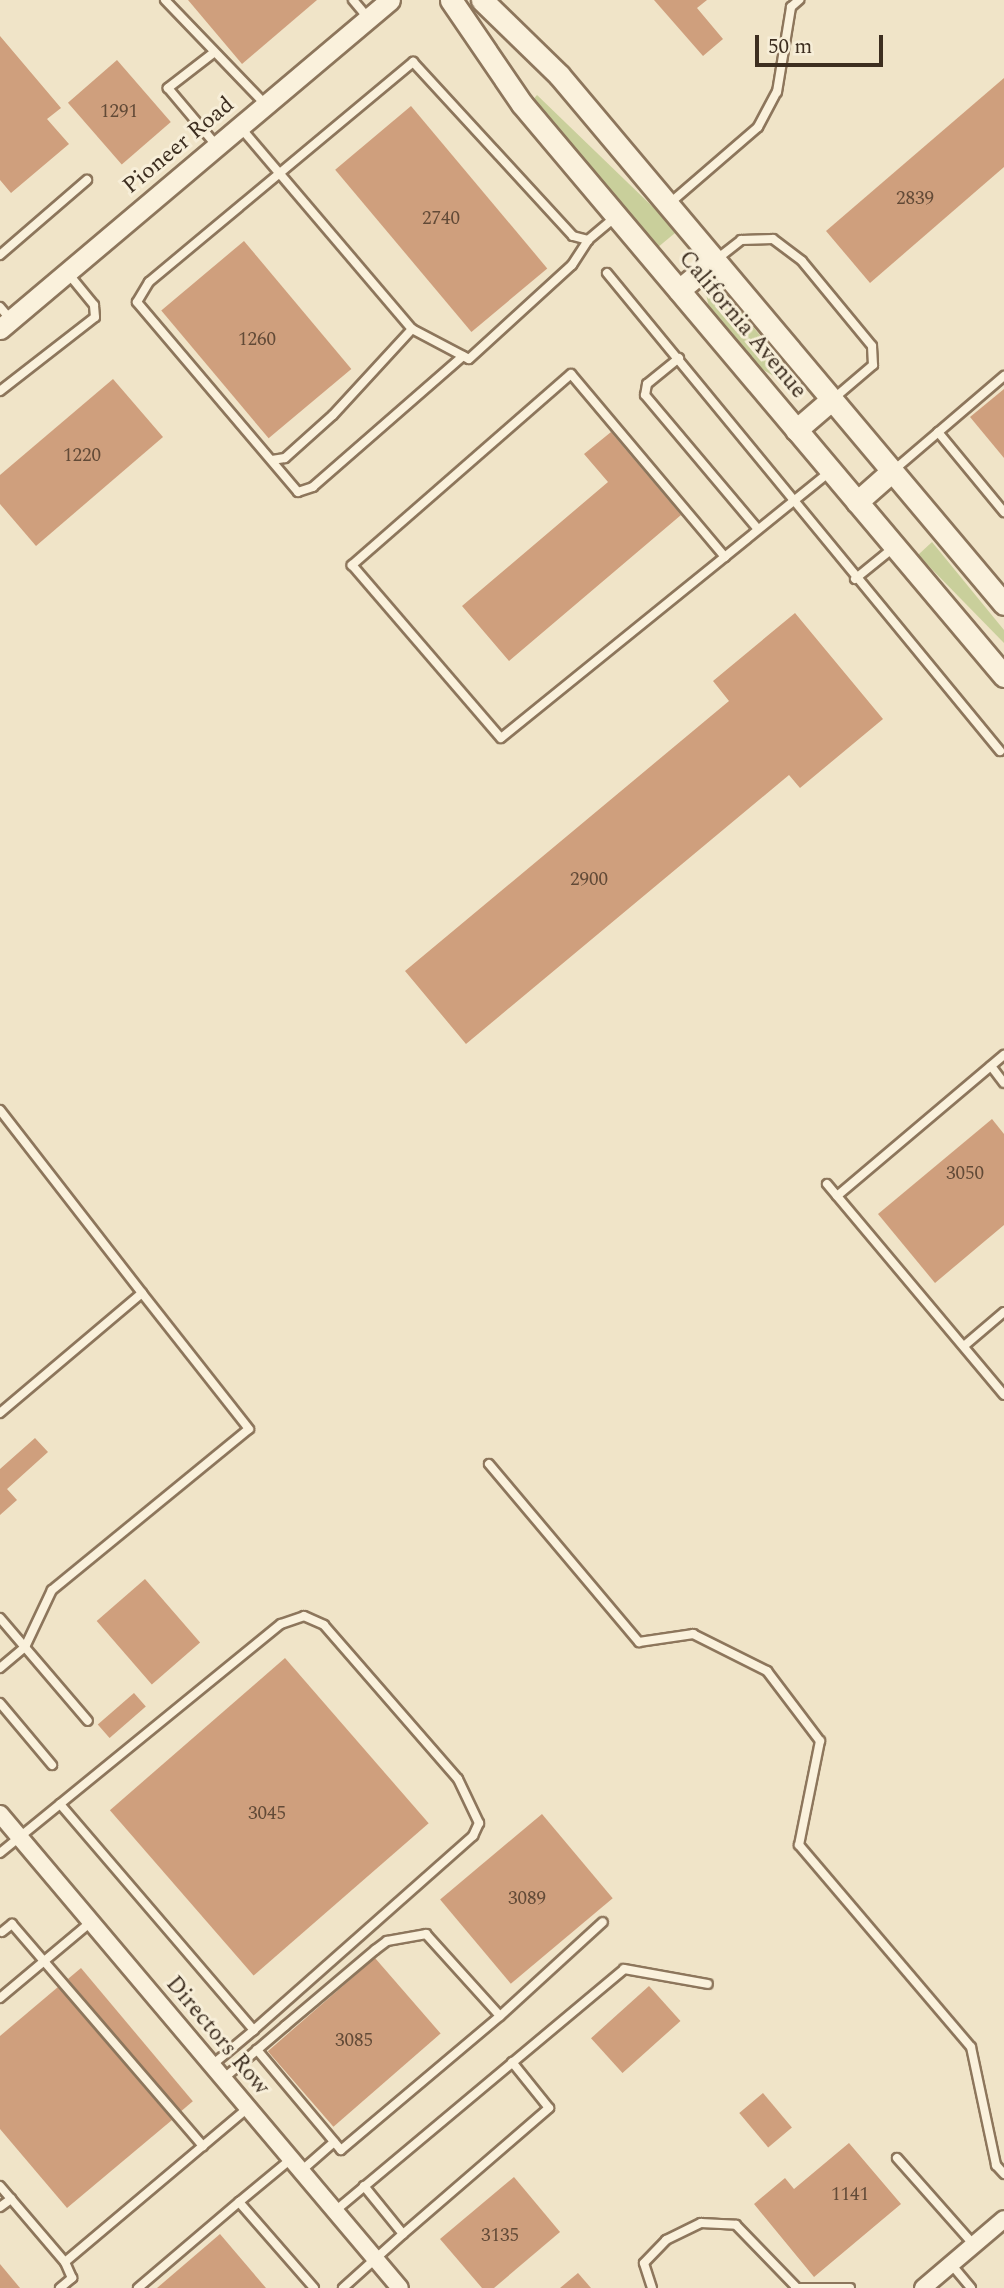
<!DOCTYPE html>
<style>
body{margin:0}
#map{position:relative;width:1004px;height:2288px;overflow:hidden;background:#f0e4c8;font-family:Spectral,serif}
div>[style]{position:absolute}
.green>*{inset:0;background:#c9cf9b}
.building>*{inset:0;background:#cf9f7d;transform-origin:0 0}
.roads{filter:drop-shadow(2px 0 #8d765c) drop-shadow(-2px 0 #8d765c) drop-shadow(0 2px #8d765c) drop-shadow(0 -2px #8d765c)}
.service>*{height:8px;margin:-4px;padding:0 4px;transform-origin:4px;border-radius:4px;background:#faf1dc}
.minor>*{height:16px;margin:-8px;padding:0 8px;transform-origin:8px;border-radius:8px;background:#faf1dc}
.tertiary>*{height:19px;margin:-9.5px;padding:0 9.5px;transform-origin:9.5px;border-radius:9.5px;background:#faf1dc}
.secondary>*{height:21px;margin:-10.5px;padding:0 10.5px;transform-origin:10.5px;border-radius:10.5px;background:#faf1dc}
span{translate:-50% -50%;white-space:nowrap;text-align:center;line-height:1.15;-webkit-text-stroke:6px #f7eed8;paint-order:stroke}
.number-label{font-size:19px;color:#624a37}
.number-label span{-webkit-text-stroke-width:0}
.street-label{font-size:23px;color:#3d2e20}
.scale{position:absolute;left:755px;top:35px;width:128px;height:32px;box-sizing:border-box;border:4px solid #3d2e20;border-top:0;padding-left:9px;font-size:21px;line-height:24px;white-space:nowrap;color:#3d2e20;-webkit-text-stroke:5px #f7eed8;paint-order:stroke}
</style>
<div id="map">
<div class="green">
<i style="clip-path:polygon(537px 95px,655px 209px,675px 233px,657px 248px,532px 101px)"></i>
<i style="clip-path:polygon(705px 289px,738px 309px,779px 358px,793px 387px,758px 367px,709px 308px)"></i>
<i style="clip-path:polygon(932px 542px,1004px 630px,1004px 643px,918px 555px)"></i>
</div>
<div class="building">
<i style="clip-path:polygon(188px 0,317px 0,242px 64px)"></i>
<i style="clip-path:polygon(654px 0,707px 0,697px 8px,723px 39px,703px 56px)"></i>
<i style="clip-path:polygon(0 36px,61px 108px,47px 119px,69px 144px,11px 193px,0 180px)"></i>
<i style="left:117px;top:60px;width:82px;height:65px;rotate:49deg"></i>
<i style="clip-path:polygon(1004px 78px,1004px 167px,870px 283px,826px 231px)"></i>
<i style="left:411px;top:106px;width:212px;height:99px;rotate:50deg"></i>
<i style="left:244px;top:241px;width:167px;height:108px;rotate:50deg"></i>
<i style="clip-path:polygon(113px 379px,163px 437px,36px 546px,0 504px,0 475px)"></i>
<i style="clip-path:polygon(1004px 389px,1004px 458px,970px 417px)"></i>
<i style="clip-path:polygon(611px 432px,681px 515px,509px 661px,462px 606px,608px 482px,584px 454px)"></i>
<i style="clip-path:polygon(795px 613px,883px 719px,800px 788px,789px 775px,466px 1044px,405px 971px,729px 701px,713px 681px)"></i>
<i style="clip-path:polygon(992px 1119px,1004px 1134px,1004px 1225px,935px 1283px,878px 1214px)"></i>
<i style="clip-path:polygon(35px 1438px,48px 1452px,7px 1489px,17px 1500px,0 1515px,0 1469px)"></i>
<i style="left:145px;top:1579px;width:84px;height:64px;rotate:49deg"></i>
<i style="left:285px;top:1658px;width:219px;height:232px;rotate:49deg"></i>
<i style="left:134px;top:1693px;width:18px;height:48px;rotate:49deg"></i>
<i style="left:542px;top:1814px;width:110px;height:133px;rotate:50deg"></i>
<i style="left:375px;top:1958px;width:100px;height:142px;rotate:49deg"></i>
<i style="left:81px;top:1968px;width:174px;height:17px;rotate:50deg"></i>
<i style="left:649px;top:1986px;width:47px;height:78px;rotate:48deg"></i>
<i style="clip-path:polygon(58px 1987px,172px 2120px,67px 2208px,0 2129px,0 2036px)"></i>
<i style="left:763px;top:2093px;width:45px;height:31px;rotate:50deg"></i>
<i style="clip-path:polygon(849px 2143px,901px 2204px,814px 2277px,754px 2204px,785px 2178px,794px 2189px)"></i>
<i style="clip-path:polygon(514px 2177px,560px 2232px,494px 2288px,482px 2288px,440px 2239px)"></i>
<i style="clip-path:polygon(220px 2234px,266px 2288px,157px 2288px)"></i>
<i style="clip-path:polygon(0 2264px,20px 2288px,0 2288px)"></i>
<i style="clip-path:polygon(578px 2273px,591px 2288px,560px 2288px)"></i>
</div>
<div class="roads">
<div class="service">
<i style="left:165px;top:0;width:146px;rotate:46.1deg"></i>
<i style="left:353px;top:0;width:23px;rotate:50deg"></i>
<i style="left:212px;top:54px;width:56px;rotate:142.3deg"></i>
<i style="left:168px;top:88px;width:75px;rotate:49.9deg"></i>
<i style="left:240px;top:127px;width:265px;rotate:49.6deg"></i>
<i style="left:412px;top:329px;width:64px;rotate:27.8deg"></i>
<i style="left:469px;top:359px;width:139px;rotate:-42.4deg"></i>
<i style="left:572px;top:265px;width:30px;rotate:-57deg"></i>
<i style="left:670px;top:203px;width:116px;rotate:-40.8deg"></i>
<i style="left:758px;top:127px;width:40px;rotate:-62deg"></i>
<i style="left:777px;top:92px;width:86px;rotate:-80.6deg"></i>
<i style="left:791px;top:7px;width:11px;rotate:-41deg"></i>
<i style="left:0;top:255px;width:115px;rotate:-40.8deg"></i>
<i style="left:717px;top:259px;width:31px;rotate:-38deg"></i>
<i style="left:741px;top:240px;width:32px;rotate:-2deg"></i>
<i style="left:773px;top:239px;width:36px;rotate:37deg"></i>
<i style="left:802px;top:261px;width:110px;rotate:50.5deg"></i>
<i style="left:872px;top:346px;width:19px;rotate:87deg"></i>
<i style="left:873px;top:365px;width:52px;rotate:139.6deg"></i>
<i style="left:607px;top:273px;width:619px;rotate:50.57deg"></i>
<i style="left:0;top:307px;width:17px;rotate:50deg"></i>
<i style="left:463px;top:356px;width:199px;rotate:138.9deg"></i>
<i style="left:313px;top:487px;width:16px;rotate:162deg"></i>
<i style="left:298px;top:492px;width:249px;rotate:-130.3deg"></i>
<i style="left:137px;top:302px;width:23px;rotate:-59deg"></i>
<i style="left:149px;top:282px;width:344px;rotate:-39.8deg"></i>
<i style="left:413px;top:62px;width:236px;rotate:47.4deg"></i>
<i style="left:573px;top:236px;width:16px;rotate:15deg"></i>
<i style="left:588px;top:240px;width:34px;rotate:-40deg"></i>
<i style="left:679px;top:358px;width:41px;rotate:140.9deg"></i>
<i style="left:647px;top:384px;width:11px;rotate:100deg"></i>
<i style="left:645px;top:395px;width:175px;rotate:49.9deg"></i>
<i style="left:0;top:391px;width:120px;rotate:-37.9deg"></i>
<i style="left:95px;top:317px;width:12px;rotate:-95deg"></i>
<i style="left:94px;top:305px;width:43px;rotate:-129.3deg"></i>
<i style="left:938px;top:432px;width:104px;rotate:50.5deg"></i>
<i style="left:272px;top:460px;width:13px;rotate:-9deg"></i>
<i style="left:285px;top:458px;width:64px;rotate:-41.9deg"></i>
<i style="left:333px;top:415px;width:117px;rotate:-47.4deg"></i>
<i style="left:894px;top:470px;width:145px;rotate:-40.5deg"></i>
<i style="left:725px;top:557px;width:239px;rotate:-130.1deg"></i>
<i style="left:571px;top:374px;width:291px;rotate:138.9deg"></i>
<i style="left:352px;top:565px;width:228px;rotate:49.3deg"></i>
<i style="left:501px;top:738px;width:424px;rotate:-39deg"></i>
<i style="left:855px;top:579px;width:49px;rotate:-39.2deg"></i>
<i style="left:991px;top:1066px;width:21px;rotate:53deg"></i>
<i style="left:0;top:1110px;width:232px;rotate:52.2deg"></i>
<i style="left:142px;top:1293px;width:186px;rotate:139.8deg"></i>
<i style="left:827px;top:1184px;width:275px;rotate:50deg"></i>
<i style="left:837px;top:1196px;width:219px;rotate:-40.2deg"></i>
<i style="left:964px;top:1346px;width:52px;rotate:-40.4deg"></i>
<i style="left:489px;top:1464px;width:233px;rotate:49.9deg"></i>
<i style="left:639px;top:1642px;width:55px;rotate:-8.4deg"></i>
<i style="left:693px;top:1634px;width:83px;rotate:26.6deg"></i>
<i style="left:767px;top:1671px;width:88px;rotate:52.9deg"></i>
<i style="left:820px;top:1741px;width:106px;rotate:101.4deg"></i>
<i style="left:799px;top:1845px;width:265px;rotate:49.6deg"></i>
<i style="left:971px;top:2047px;width:121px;rotate:78deg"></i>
<i style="left:996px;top:2165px;width:12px;rotate:48deg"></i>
<i style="left:0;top:1618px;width:135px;rotate:49.5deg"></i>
<i style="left:0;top:1668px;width:33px;rotate:-40deg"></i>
<i style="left:25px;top:1647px;width:63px;rotate:-64.7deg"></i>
<i style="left:52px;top:1590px;width:254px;rotate:-39.3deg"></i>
<i style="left:249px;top:1429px;width:173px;rotate:-128.2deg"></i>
<i style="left:0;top:1703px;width:81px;rotate:50deg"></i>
<i style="left:60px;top:1804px;width:285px;rotate:-39.2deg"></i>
<i style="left:281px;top:1624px;width:24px;rotate:-19deg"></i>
<i style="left:304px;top:1616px;width:22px;rotate:24deg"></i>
<i style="left:324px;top:1625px;width:204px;rotate:49deg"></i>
<i style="left:458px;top:1779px;width:49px;rotate:64.5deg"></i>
<i style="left:479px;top:1823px;width:14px;rotate:115deg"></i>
<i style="left:473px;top:1836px;width:293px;rotate:138.5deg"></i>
<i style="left:0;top:1853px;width:77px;rotate:-39.2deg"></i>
<i style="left:60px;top:1804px;width:298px;rotate:49.4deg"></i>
<i style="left:254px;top:2030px;width:55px;rotate:140.2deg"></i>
<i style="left:2px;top:1932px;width:13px;rotate:-39deg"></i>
<i style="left:12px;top:1924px;width:293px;rotate:49.3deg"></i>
<i style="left:0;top:1998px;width:119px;rotate:-39.9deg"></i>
<i style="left:500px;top:2016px;width:139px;rotate:-42.4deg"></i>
<i style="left:223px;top:2079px;width:82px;rotate:-40.5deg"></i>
<i style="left:285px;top:2026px;width:118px;rotate:-40.2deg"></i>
<i style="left:375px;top:1950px;width:15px;rotate:-37deg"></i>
<i style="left:387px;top:1941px;width:40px;rotate:-10deg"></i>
<i style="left:426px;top:1934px;width:110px;rotate:47.9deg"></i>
<i style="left:500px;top:2016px;width:208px;rotate:139.9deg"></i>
<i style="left:341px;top:2150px;width:131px;rotate:-130deg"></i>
<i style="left:897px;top:2158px;width:116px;rotate:48.5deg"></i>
<i style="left:291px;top:2159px;width:67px;rotate:140.4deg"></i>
<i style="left:239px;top:2202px;width:114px;rotate:48.9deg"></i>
<i style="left:301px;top:2171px;width:44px;rotate:-41.3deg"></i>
<i style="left:0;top:2186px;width:100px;rotate:49.5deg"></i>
<i style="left:0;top:2207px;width:14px;rotate:-36deg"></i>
<i style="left:335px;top:2211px;width:377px;rotate:-39.9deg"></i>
<i style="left:624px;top:1969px;width:85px;rotate:10.1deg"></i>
<i style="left:403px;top:2234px;width:193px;rotate:-40.8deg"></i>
<i style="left:549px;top:2108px;width:59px;rotate:-128.8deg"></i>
<i style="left:951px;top:2264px;width:31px;rotate:50deg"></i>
<i style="left:60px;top:2288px;width:16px;rotate:-40deg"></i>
<i style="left:72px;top:2278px;width:17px;rotate:-114deg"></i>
<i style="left:65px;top:2262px;width:239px;rotate:-40.1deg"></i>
<i style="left:138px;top:2288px;width:133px;rotate:-40.4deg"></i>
<i style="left:343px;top:2288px;width:81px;rotate:-42deg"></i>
<i style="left:403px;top:2234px;width:62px;rotate:-129.1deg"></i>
<i style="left:652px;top:2288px;width:26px;rotate:-108deg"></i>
<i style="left:644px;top:2263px;width:32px;rotate:-46deg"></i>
<i style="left:666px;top:2240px;width:39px;rotate:-26deg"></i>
<i style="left:701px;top:2223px;width:35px;rotate:3deg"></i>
<i style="left:736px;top:2225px;width:86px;rotate:45.9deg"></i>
<i style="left:795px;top:2288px;width:55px"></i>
</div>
<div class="minor">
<i style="left:0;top:1814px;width:620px;rotate:49.84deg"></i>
<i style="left:923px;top:2288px;width:106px;rotate:-40.4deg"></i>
</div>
<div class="tertiary">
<i style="left:0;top:329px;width:510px;rotate:-40.15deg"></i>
</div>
<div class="secondary">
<i style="left:451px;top:0;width:126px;rotate:55.7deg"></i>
<i style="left:522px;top:104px;width:748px;rotate:49.88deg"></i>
<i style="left:482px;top:0;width:107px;rotate:44.2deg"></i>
<i style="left:559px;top:75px;width:691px;rotate:49.93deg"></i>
<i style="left:679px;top:290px;width:45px;rotate:-39.6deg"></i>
<i style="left:796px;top:430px;width:46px;rotate:-40.6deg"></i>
<i style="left:857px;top:502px;width:47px;rotate:-41.5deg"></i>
</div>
</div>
<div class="number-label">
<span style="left:119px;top:112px">1291</span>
<span style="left:915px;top:199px">2839</span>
<span style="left:441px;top:219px">2740</span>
<span style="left:257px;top:340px">1260</span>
<span style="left:82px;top:456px">1220</span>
<span style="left:589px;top:880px">2900</span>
<span style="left:965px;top:1174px">3050</span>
<span style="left:267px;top:1814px">3045</span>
<span style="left:527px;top:1899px">3089</span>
<span style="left:354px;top:2041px">3085</span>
<span style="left:850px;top:2195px">1141</span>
<span style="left:500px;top:2236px">3135</span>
</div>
<div class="street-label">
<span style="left:179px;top:146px;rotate:-40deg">Pioneer Road</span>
<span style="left:742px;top:325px;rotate:50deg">California Avenue</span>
<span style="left:217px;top:2036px;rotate:50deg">Directors Row</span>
</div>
<div class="scale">50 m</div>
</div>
